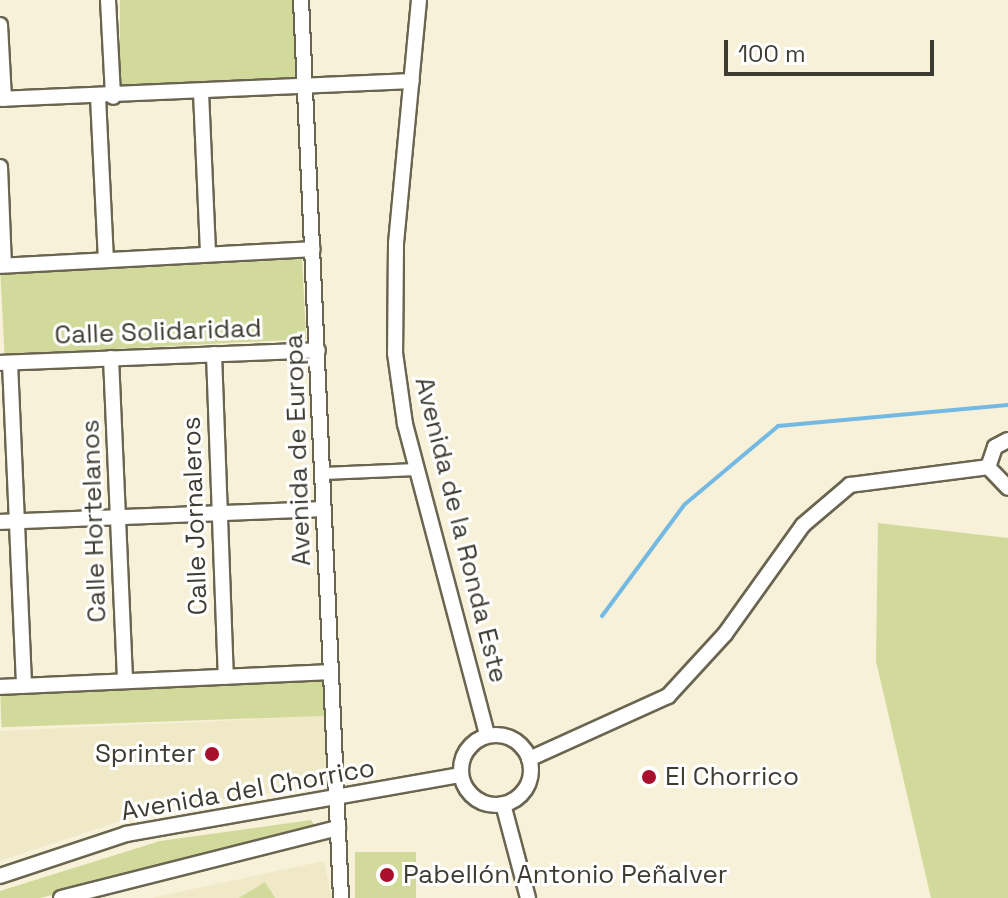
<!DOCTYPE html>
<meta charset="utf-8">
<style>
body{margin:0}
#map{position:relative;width:1008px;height:898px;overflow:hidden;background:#f6f1d8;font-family:"Space Grotesk",sans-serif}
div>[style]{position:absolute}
.built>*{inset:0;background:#f0e9c8}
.green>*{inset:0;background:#d2da9b;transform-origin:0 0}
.stream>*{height:4px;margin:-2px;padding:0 2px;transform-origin:2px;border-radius:2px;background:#74b9e4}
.roads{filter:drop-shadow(2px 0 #6a6550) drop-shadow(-2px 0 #6a6550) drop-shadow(0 2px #6a6550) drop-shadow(0 -2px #6a6550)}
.pedestrian>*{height:11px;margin:-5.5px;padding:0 5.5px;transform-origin:5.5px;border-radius:5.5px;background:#fff}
.minor>*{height:14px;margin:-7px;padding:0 7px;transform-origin:7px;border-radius:7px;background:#fff}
.minor>.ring{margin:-7px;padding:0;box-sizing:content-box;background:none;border:14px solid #fff;border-radius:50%}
.dots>*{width:22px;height:22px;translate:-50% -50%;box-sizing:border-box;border:4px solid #fff;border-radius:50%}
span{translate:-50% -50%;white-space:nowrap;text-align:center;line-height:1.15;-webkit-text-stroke:6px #fff;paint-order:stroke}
.street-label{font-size:26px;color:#3e3c32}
.poi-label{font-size:26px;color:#3e3c32}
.right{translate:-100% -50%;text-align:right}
.left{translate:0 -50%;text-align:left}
.scale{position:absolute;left:724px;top:40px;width:210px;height:36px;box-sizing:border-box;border:4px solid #3e3c32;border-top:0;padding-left:10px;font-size:24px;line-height:28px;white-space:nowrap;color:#3e3c32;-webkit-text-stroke:6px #fff;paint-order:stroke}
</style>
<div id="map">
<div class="built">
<i style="clip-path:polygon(324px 716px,328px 785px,160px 808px,0 861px,0 731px)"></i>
<i style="clip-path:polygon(324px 861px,332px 898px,151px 898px)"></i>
</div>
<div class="green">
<i style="left:120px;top:0;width:177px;height:85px"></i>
<i style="left:302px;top:259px;width:80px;height:302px;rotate:87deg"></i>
<i style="clip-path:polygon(878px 523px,1008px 538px,1008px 898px,931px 898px,876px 661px)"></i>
<i style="left:323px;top:678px;width:38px;height:323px;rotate:88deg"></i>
<i style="clip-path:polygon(311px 820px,317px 829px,40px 898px,0 898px,0 891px,160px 841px)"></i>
<i style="left:355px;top:852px;width:61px;height:46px"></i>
<i style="clip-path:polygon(265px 882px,275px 898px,239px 898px)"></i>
</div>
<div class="stream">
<i style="left:602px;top:616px;width:138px;rotate:-53.5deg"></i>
<i style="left:684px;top:505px;width:123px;rotate:-40deg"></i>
<i style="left:778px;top:426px;width:231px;rotate:-5.2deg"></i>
</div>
<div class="roads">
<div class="pedestrian">
<i style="left:323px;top:473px;width:93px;rotate:-2.5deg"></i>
</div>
<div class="minor">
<i style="left:108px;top:0;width:97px;rotate:87deg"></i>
<i style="left:301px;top:0;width:899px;rotate:87.45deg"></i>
<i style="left:419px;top:0;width:245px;rotate:95.4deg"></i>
<i style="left:396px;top:244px;width:109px;rotate:90.5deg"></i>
<i style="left:395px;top:353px;width:72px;rotate:82deg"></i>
<i style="left:405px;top:424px;width:322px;rotate:75.2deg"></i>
<i style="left:0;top:25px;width:74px;rotate:86.9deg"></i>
<i style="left:201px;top:92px;width:162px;rotate:87.5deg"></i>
<i style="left:98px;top:97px;width:163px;rotate:87.2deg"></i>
<i style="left:0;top:99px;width:412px;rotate:-2.5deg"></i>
<i style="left:0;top:167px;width:98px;rotate:87.7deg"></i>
<i style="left:0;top:266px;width:313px;rotate:-3.1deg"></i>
<i style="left:214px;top:354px;width:323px;rotate:87.9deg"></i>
<i style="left:111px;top:358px;width:323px;rotate:87.5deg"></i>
<i style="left:0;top:363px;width:318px;rotate:-2.3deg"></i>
<i style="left:10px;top:363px;width:323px;rotate:87.5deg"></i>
<i style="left:1008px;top:440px;width:15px;rotate:152deg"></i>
<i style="left:995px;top:447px;width:21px;rotate:109deg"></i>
<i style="left:988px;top:467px;width:29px;rotate:46deg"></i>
<i style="left:0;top:522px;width:324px;rotate:-2.3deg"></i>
<i style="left:0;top:687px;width:331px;rotate:-2.6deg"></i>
<i class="ring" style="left:461px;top:735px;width:56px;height:56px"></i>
<i style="left:529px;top:759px;width:153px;rotate:-24.4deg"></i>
<i style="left:668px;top:696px;width:84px;rotate:-47.4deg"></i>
<i style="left:725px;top:634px;width:134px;rotate:-54.4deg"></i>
<i style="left:803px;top:525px;width:62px;rotate:-40.4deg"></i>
<i style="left:850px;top:485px;width:139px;rotate:-7.4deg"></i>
<i style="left:503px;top:804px;width:97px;rotate:75.1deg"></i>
<i style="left:0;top:876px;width:133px;rotate:-18.4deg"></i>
<i style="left:126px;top:834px;width:340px;rotate:-10deg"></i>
<i style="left:61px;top:898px;width:286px;rotate:-14.2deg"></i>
</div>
</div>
<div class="dots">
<i style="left:212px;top:754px;background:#a8102d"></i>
<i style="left:649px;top:777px;background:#a8102d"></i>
<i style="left:387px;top:875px;background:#a8102d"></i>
</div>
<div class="street-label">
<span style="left:158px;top:332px;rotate:-2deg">Calle Solidaridad</span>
<span style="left:298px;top:450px;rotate:-92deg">Avenida de Europa</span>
<span style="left:195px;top:516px;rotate:-92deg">Calle Jornaleros</span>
<span style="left:94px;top:521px;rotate:-92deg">Calle Hortelanos</span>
<span style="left:461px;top:530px;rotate:76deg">Avenida de la Ronda Este</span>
<span style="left:248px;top:790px;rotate:-10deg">Avenida del Chorrico</span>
</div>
<div class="poi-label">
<span class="right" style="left:196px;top:754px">Sprinter</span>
<span class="left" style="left:665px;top:777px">El Chorrico</span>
<span class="left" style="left:403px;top:875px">Pabellón Antonio Peñalver</span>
</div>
<div class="scale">100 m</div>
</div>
